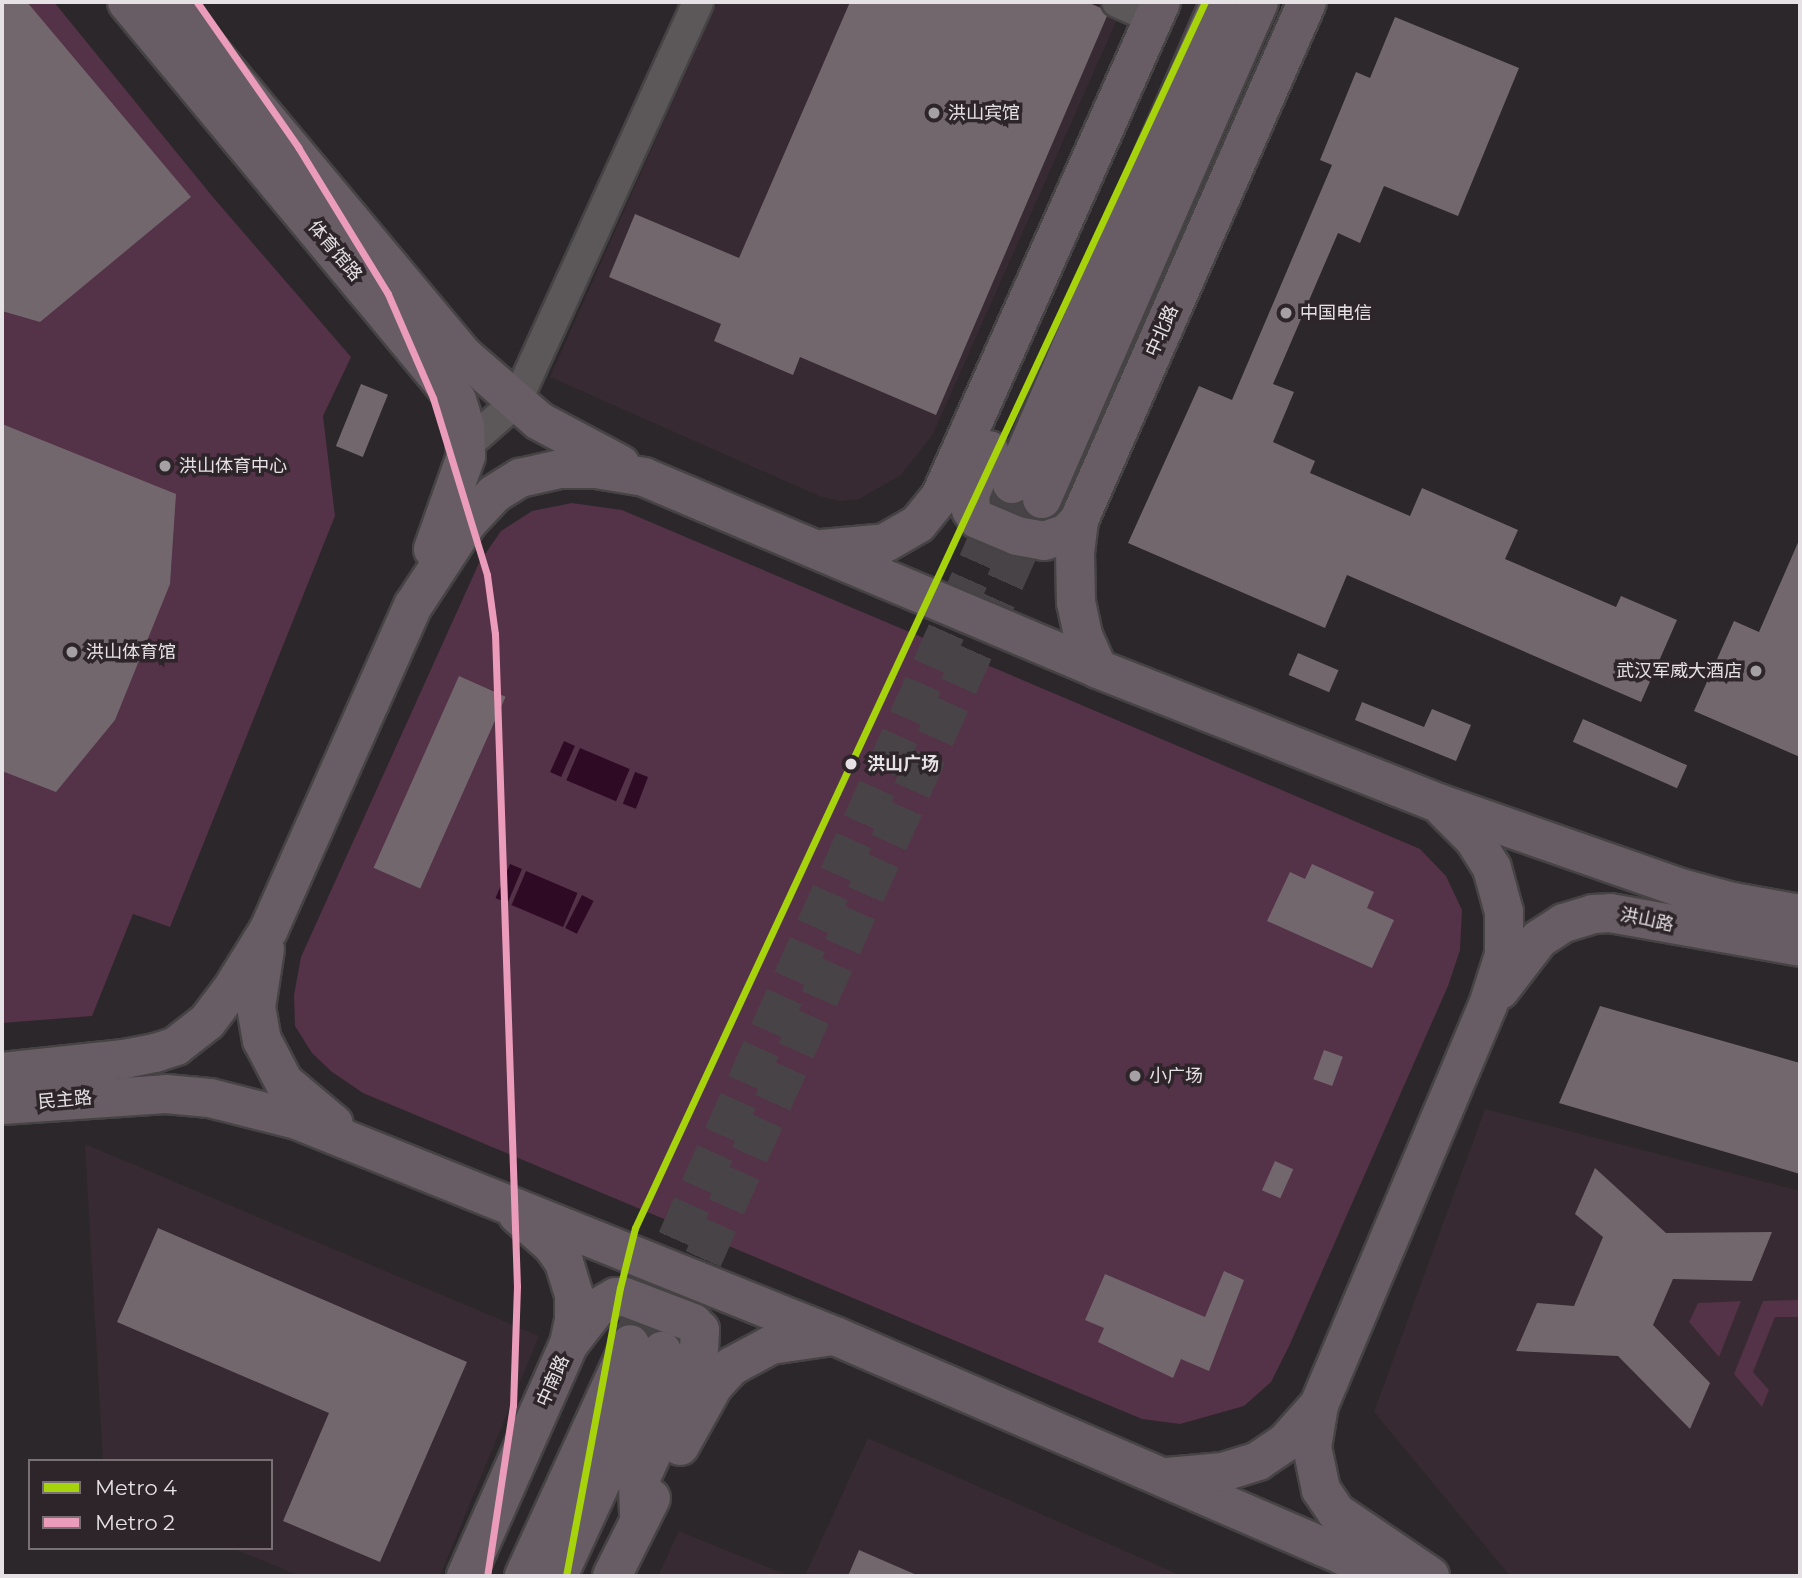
<!DOCTYPE html>
<meta charset="utf-8">
<style>
body{margin:0}
#map{position:relative;width:1802px;height:1578px;overflow:hidden;background:#2c272a;font-family:Montserrat,"Noto Sans SC",sans-serif}
div>[style]{position:absolute}
.built>*{inset:0;background:#372a32}
.green>*{inset:0;background:#543248}
.water>*{inset:0;background:#2f0a25;transform-origin:0 0}
.building>*{inset:0;background:#73676e;transform-origin:0 0}
.major-tunnel>*{height:38px;margin-top:-19px;transform-origin:0;background:repeating-linear-gradient(90deg,#484346 0 38px,transparent 0 57px)}
.roads{filter:drop-shadow(2px 0 #464345) drop-shadow(-2px 0 #464345) drop-shadow(0 2px #464345) drop-shadow(0 -2px #464345)}
.minor>*{height:30px;margin:-15px;padding:0 15px;transform-origin:15px;border-radius:15px;background:#5c585a}
.major>*{height:38px;margin:-19px;padding:0 19px;transform-origin:19px;border-radius:19px;background:#685d64}
.metro-1>*{height:7px;margin:-3.5px;padding:0 3.5px;transform-origin:3.5px;border-radius:3.5px;background:#a6d30b}
.metro-2>*{height:7px;margin:-3.5px;padding:0 3.5px;transform-origin:3.5px;border-radius:3.5px;background:#ec9cbb}
.dots>*{width:19px;height:19px;translate:-50% -50%;box-sizing:border-box;border:4px solid #2e252a;border-radius:50%}
span{translate:-50% -50%;white-space:nowrap;text-align:center;line-height:1.15;-webkit-text-stroke:7px #2e252a;paint-order:stroke}
.poi-label{font-size:18px;color:#e6e1e4}
.left{translate:0 -50%;text-align:left}
.right{translate:-100% -50%;text-align:right}
.street-label{font-size:18px;color:#e6e1e4}
.stop-label{font-size:18px;color:#e6e1e4;font-weight:700}
.frame{position:absolute;inset:0;border:4px solid #e6e1e4;pointer-events:none}
.legend{position:absolute;left:28px;top:1459px;width:245px;height:91px;box-sizing:border-box;background:#2e252a;border:2px solid #787074;margin:0;padding:9px 12px;list-style:none;font-size:21px;color:#e6e1e4}
.legend li{display:flex;align-items:center;gap:14px;height:35px}
.legend b{width:35px;border:2px solid #787074}
</style>
<div id="map">
<div class="built">
<i style="clip-path:polygon(717px 2px,1096px 2px,1120px 13px,933px 434px,901px 475px,859px 499px,840px 501px,819px 496px,550px 377px)"></i>
<i style="clip-path:polygon(1485px 1109px,1800px 1191px,1800px 1576px,1510px 1576px,1374px 1412px)"></i>
<i style="clip-path:polygon(85px 1144px,539px 1336px,440px 1576px,300px 1576px,232px 1548px,271px 1548px,271px 1461px,103px 1461px)"></i>
<i style="clip-path:polygon(868px 1438px,1182px 1576px,805px 1576px)"></i>
<i style="clip-path:polygon(679px 1531px,789px 1576px,658px 1576px)"></i>
</div>
<div class="green">
<i style="clip-path:polygon(2px 2px,54px 2px,212px 196px,351px 357px,323px 416px,335px 516px,170px 927px,133px 914px,92px 1016px,2px 1023px)"></i>
<i style="clip-path:polygon(572px 503px,622px 510px,1291px 794px,1420px 849px,1446px 876px,1462px 910px,1460px 950px,1448px 986px,1290px 1344px,1271px 1382px,1244px 1406px,1180px 1424px,1142px 1419px,363px 1093px,332px 1072px,312px 1053px,295px 1026px,294px 995px,301px 957px,479px 563px,501px 531px,532px 511px)"></i>
<i style="clip-path:polygon(1800px 1300px,1799px 1317px,1775px 1317px,1753px 1372px,1769px 1390px,1762px 1407px,1734px 1374px,1763px 1301px)"></i>
<i style="clip-path:polygon(1741px 1301px,1719px 1357px,1689px 1322px,1698px 1303px)"></i>
</div>
<div class="water">
<i style="left:564px;top:741px;width:12px;height:34px;rotate:24deg"></i>
<i style="left:580px;top:748px;width:54px;height:35px;rotate:23deg"></i>
<i style="left:635px;top:772px;width:14px;height:34px;rotate:21deg"></i>
<i style="left:510px;top:864px;width:13px;height:37px;rotate:23deg"></i>
<i style="left:526px;top:871px;width:56px;height:37px;rotate:23deg"></i>
<i style="left:582px;top:895px;width:13px;height:37px;rotate:27deg"></i>
</div>
<div class="building">
<i style="clip-path:polygon(2px 2px,27px 2px,191px 197px,40px 322px,2px 311px)"></i>
<i style="clip-path:polygon(850px 2px,1087px 2px,1101px 8px,1107px 16px,936px 415px,800px 357px,793px 375px,714px 341px,721px 324px,609px 277px,635px 214px,739px 258px)"></i>
<i style="clip-path:polygon(1395px 17px,1519px 68px,1458px 216px,1384px 186px,1360px 243px,1338px 233px,1273px 384px,1294px 392px,1273px 442px,1315px 461px,1310px 473px,1410px 516px,1422px 488px,1518px 530px,1505px 559px,1616px 607px,1621px 596px,1677px 620px,1641px 702px,1347px 575px,1325px 628px,1128px 543px,1199px 386px,1232px 400px,1332px 165px,1320px 160px,1356px 72px,1370px 78px)"></i>
<i style="left:361px;top:384px;width:29px;height:67px;rotate:22deg"></i>
<i style="clip-path:polygon(2px 424px,176px 494px,170px 584px,115px 720px,56px 792px,2px 771px)"></i>
<i style="clip-path:polygon(1800px 538px,1800px 757px,1694px 711px,1734px 621px,1759px 632px)"></i>
<i style="left:1298px;top:653px;width:44px;height:24px;rotate:23deg"></i>
<i style="left:459px;top:676px;width:51px;height:210px;rotate:24deg"></i>
<i style="clip-path:polygon(1362px 702px,1424px 727px,1432px 709px,1471px 725px,1456px 761px,1355px 720px)"></i>
<i style="left:1583px;top:719px;width:114px;height:25px;rotate:24deg"></i>
<i style="clip-path:polygon(1312px 864px,1374px 892px,1367px 908px,1394px 920px,1372px 968px,1267px 921px,1290px 872px,1305px 879px)"></i>
<i style="clip-path:polygon(1600px 1006px,1800px 1063px,1800px 1174px,1559px 1103px)"></i>
<i style="left:1324px;top:1050px;width:20px;height:31px;rotate:20deg"></i>
<i style="left:1275px;top:1161px;width:20px;height:32px;rotate:24deg"></i>
<i style="clip-path:polygon(1595px 1168px,1666px 1233px,1772px 1232px,1752px 1281px,1673px 1279px,1653px 1325px,1710px 1383px,1690px 1429px,1618px 1356px,1516px 1351px,1537px 1303px,1574px 1306px,1603px 1237px,1575px 1214px)"></i>
<i style="clip-path:polygon(158px 1228px,467px 1362px,380px 1562px,283px 1521px,329px 1413px,117px 1322px)"></i>
<i style="clip-path:polygon(1224px 1271px,1244px 1280px,1209px 1371px,1181px 1359px,1173px 1378px,1098px 1342px,1104px 1328px,1085px 1320px,1105px 1274px,1205px 1317px)"></i>
<i style="clip-path:polygon(859px 1550px,919px 1576px,848px 1576px)"></i>
</div>
<div class="major-tunnel">
<i style="left:680px;top:1311px;width:889px;rotate:-65.97deg"></i>
<i style="left:630px;top:1344px;width:941px;rotate:-66.05deg"></i>
</div>
<div class="roads">
<div class="minor">
<i style="left:1117px;top:2px;width:39px;rotate:24deg"></i>
<i style="left:467px;top:445px;width:65px;rotate:-41.3deg"></i>
<i style="left:516px;top:402px;width:439px;rotate:-65.5deg"></i>
</div>
<div class="major">
<i style="left:127px;top:2px;width:517px;rotate:50.34deg"></i>
<i style="left:457px;top:400px;width:28px;rotate:73deg"></i>
<i style="left:465px;top:427px;width:29px;rotate:88deg"></i>
<i style="left:466px;top:456px;width:99px;rotate:109.5deg"></i>
<i style="left:169px;top:2px;width:458px;rotate:50.2deg"></i>
<i style="left:462px;top:354px;width:102px;rotate:41deg"></i>
<i style="left:539px;top:421px;width:92px;rotate:28deg"></i>
<i style="left:989px;top:450px;width:49px;rotate:112.9deg"></i>
<i style="left:970px;top:495px;width:15px;rotate:86deg"></i>
<i style="left:971px;top:510px;width:11px;rotate:56deg"></i>
<i style="left:977px;top:519px;width:43px;rotate:23deg"></i>
<i style="left:1017px;top:536px;width:27px;rotate:10deg"></i>
<i style="left:1044px;top:541px;width:24px;rotate:-19deg"></i>
<i style="left:1067px;top:533px;width:18px;rotate:-47deg"></i>
<i style="left:1012px;top:484px;width:525px;rotate:-66.66deg"></i>
<i style="left:1042px;top:499px;width:542px;rotate:-66.41deg"></i>
<i style="left:822px;top:549px;width:63px;rotate:-5.4deg"></i>
<i style="left:885px;top:543px;width:38px;rotate:-30deg"></i>
<i style="left:918px;top:524px;width:35px;rotate:-51deg"></i>
<i style="left:940px;top:497px;width:542px;rotate:-65.94deg"></i>
<i style="left:1098px;top:669px;width:37px;rotate:-114deg"></i>
<i style="left:1083px;top:635px;width:33px;rotate:-102deg"></i>
<i style="left:1076px;top:603px;width:50px;rotate:-91.1deg"></i>
<i style="left:1075px;top:553px;width:33px;rotate:-83deg"></i>
<i style="left:1079px;top:520px;width:566px;rotate:-66.24deg"></i>
<i style="left:265px;top:949px;width:59px;rotate:98.8deg"></i>
<i style="left:256px;top:1007px;width:34px;rotate:80deg"></i>
<i style="left:262px;top:1040px;width:47px;rotate:62.4deg"></i>
<i style="left:284px;top:1082px;width:65px;rotate:40deg"></i>
<i style="left:1500px;top:990px;width:64px;rotate:-52.6deg"></i>
<i style="left:1539px;top:939px;width:30px;rotate:-33deg"></i>
<i style="left:1564px;top:923px;width:30px;rotate:-17deg"></i>
<i style="left:1593px;top:914px;width:17px;rotate:-3deg"></i>
<i style="left:1610px;top:913px;width:193px;rotate:10.1deg"></i>
<i style="left:2px;top:1072px;width:123px;rotate:-6.1deg"></i>
<i style="left:124px;top:1059px;width:32px;rotate:-11deg"></i>
<i style="left:155px;top:1053px;width:22px;rotate:-18deg"></i>
<i style="left:176px;top:1046px;width:39px;rotate:-38deg"></i>
<i style="left:207px;top:1022px;width:38px;rotate:-53deg"></i>
<i style="left:230px;top:992px;width:74px;rotate:-58.2deg"></i>
<i style="left:269px;top:929px;width:354px;rotate:-66deg"></i>
<i style="left:413px;top:606px;width:100px;rotate:-56.8deg"></i>
<i style="left:468px;top:522px;width:38px;rotate:-47deg"></i>
<i style="left:494px;top:494px;width:31px;rotate:-32deg"></i>
<i style="left:520px;top:478px;width:41px;rotate:-12.7deg"></i>
<i style="left:560px;top:469px;width:36px"></i>
<i style="left:596px;top:469px;width:49px;rotate:9.5deg"></i>
<i style="left:644px;top:477px;width:493px;rotate:22.9deg"></i>
<i style="left:1098px;top:669px;width:365px;rotate:21.5deg"></i>
<i style="left:1438px;top:803px;width:257px;rotate:19.3deg"></i>
<i style="left:1681px;top:888px;width:54px;rotate:15.1deg"></i>
<i style="left:1733px;top:902px;width:68px;rotate:10.2deg"></i>
<i style="left:2px;top:1105px;width:164px;rotate:-3.8deg"></i>
<i style="left:166px;top:1094px;width:44px;rotate:5.2deg"></i>
<i style="left:210px;top:1098px;width:90px;rotate:14.2deg"></i>
<i style="left:297px;top:1120px;width:580px;rotate:21.87deg"></i>
<i style="left:835px;top:1336px;width:552px;rotate:23.36deg"></i>
<i style="left:1342px;top:1555px;width:46px;rotate:27.1deg"></i>
<i style="left:569px;top:1344px;width:46px;rotate:-52.1deg"></i>
<i style="left:597px;top:1308px;width:22px;rotate:-30deg"></i>
<i style="left:616px;top:1297px;width:9px"></i>
<i style="left:625px;top:1297px;width:73px;rotate:20.9deg"></i>
<i style="left:693px;top:1323px;width:10px;rotate:45deg"></i>
<i style="left:700px;top:1330px;width:19px;rotate:93deg"></i>
<i style="left:699px;top:1349px;width:149px;rotate:114.2deg"></i>
<i style="left:638px;top:1485px;width:34px;rotate:88deg"></i>
<i style="left:680px;top:1446px;width:70px;rotate:-60.9deg"></i>
<i style="left:714px;top:1385px;width:26px;rotate:-47deg"></i>
<i style="left:732px;top:1366px;width:44px;rotate:-28.3deg"></i>
<i style="left:771px;top:1345px;width:62px;rotate:-8.4deg"></i>
<i style="left:1167px;top:1477px;width:56px;rotate:-5.1deg"></i>
<i style="left:1223px;top:1472px;width:37px;rotate:-17deg"></i>
<i style="left:1258px;top:1461px;width:34px;rotate:-34deg"></i>
<i style="left:1286px;top:1442px;width:50px;rotate:-48.3deg"></i>
<i style="left:466px;top:1576px;width:254px;rotate:-66.1deg"></i>
<i style="left:569px;top:1344px;width:24px;rotate:-78deg"></i>
<i style="left:574px;top:1321px;width:26px;rotate:-90deg"></i>
<i style="left:574px;top:1295px;width:34px;rotate:-107deg"></i>
<i style="left:564px;top:1262px;width:19px;rotate:-125deg"></i>
<i style="left:553px;top:1246px;width:47px;rotate:-138.5deg"></i>
<i style="left:524px;top:1576px;width:255px;rotate:-65.4deg"></i>
<i style="left:558px;top:1576px;width:248px;rotate:-65.2deg"></i>
<i style="left:612px;top:1576px;width:87px;rotate:-63.4deg"></i>
<i style="left:1430px;top:1576px;width:114px;rotate:-145.8deg"></i>
<i style="left:1336px;top:1512px;width:27px;rotate:-124deg"></i>
<i style="left:1321px;top:1490px;width:44px;rotate:-101.8deg"></i>
<i style="left:1312px;top:1447px;width:43px;rotate:-80.5deg"></i>
<i style="left:1319px;top:1405px;width:434px;rotate:-67.1deg"></i>
<i style="left:1488px;top:1005px;width:52px;rotate:-72.3deg"></i>
<i style="left:1504px;top:955px;width:43px;rotate:-90deg"></i>
<i style="left:1504px;top:912px;width:46px;rotate:-105.3deg"></i>
<i style="left:1492px;top:868px;width:36px;rotate:-122deg"></i>
<i style="left:1473px;top:838px;width:41px;rotate:-135deg"></i>
</div>
</div>
<div class="metro-1">
<i style="left:566px;top:1576px;width:293px;rotate:-79.4deg"></i>
<i style="left:620px;top:1288px;width:62px;rotate:-76deg"></i>
<i style="left:635px;top:1228px;width:1352px;rotate:-65.07deg"></i>
</div>
<div class="metro-2">
<i style="left:197px;top:2px;width:177px;rotate:55.1deg"></i>
<i style="left:298px;top:147px;width:172px;rotate:58.5deg"></i>
<i style="left:388px;top:294px;width:113px;rotate:66.6deg"></i>
<i style="left:433px;top:398px;width:185px;rotate:73deg"></i>
<i style="left:487px;top:575px;width:60px;rotate:82.3deg"></i>
<i style="left:495px;top:634px;width:652px;rotate:88.07deg"></i>
<i style="left:517px;top:1286px;width:119px;rotate:91.9deg"></i>
<i style="left:513px;top:1405px;width:173px;rotate:98.6deg"></i>
</div>
<div class="dots">
<i style="left:934px;top:113px;background:#a5a0a3"></i>
<i style="left:1286px;top:313px;background:#a5a0a3"></i>
<i style="left:165px;top:466px;background:#a5a0a3"></i>
<i style="left:72px;top:652px;background:#a5a0a3"></i>
<i style="left:1756px;top:671px;background:#a5a0a3"></i>
<i style="left:851px;top:764px;background:#e6e1e4"></i>
<i style="left:1135px;top:1076px;background:#a5a0a3"></i>
</div>
<div class="poi-label">
<span class="left" style="left:948px;top:113px">洪山宾馆</span>
<span class="left" style="left:1300px;top:313px">中国电信</span>
<span class="left" style="left:179px;top:466px">洪山体育中心</span>
<span class="left" style="left:86px;top:652px">洪山体育馆</span>
<span class="right" style="left:1742px;top:671px">武汉军威大酒店</span>
<span class="left" style="left:1149px;top:1076px">小广场</span>
</div>
<div class="street-label">
<span style="left:335px;top:251px;rotate:50deg">体育馆路</span>
<span style="left:1162px;top:331px;rotate:-66deg">中北路</span>
<span style="left:1647px;top:920px;rotate:12deg">洪山路</span>
<span style="left:65px;top:1100px;rotate:-5deg">民主路</span>
<span style="left:553px;top:1381px;rotate:-66deg">中南路</span>
</div>
<div class="stop-label">
<span class="left" style="left:867px;top:764px">洪山广场</span>
</div>
<div class="frame"></div>
<ul class="legend">
<li><b style="height:9px;background:#a6d30b"></b>Metro 4</li>
<li><b style="height:9px;background:#ec9cbb"></b>Metro 2</li>
</ul>
</div>
